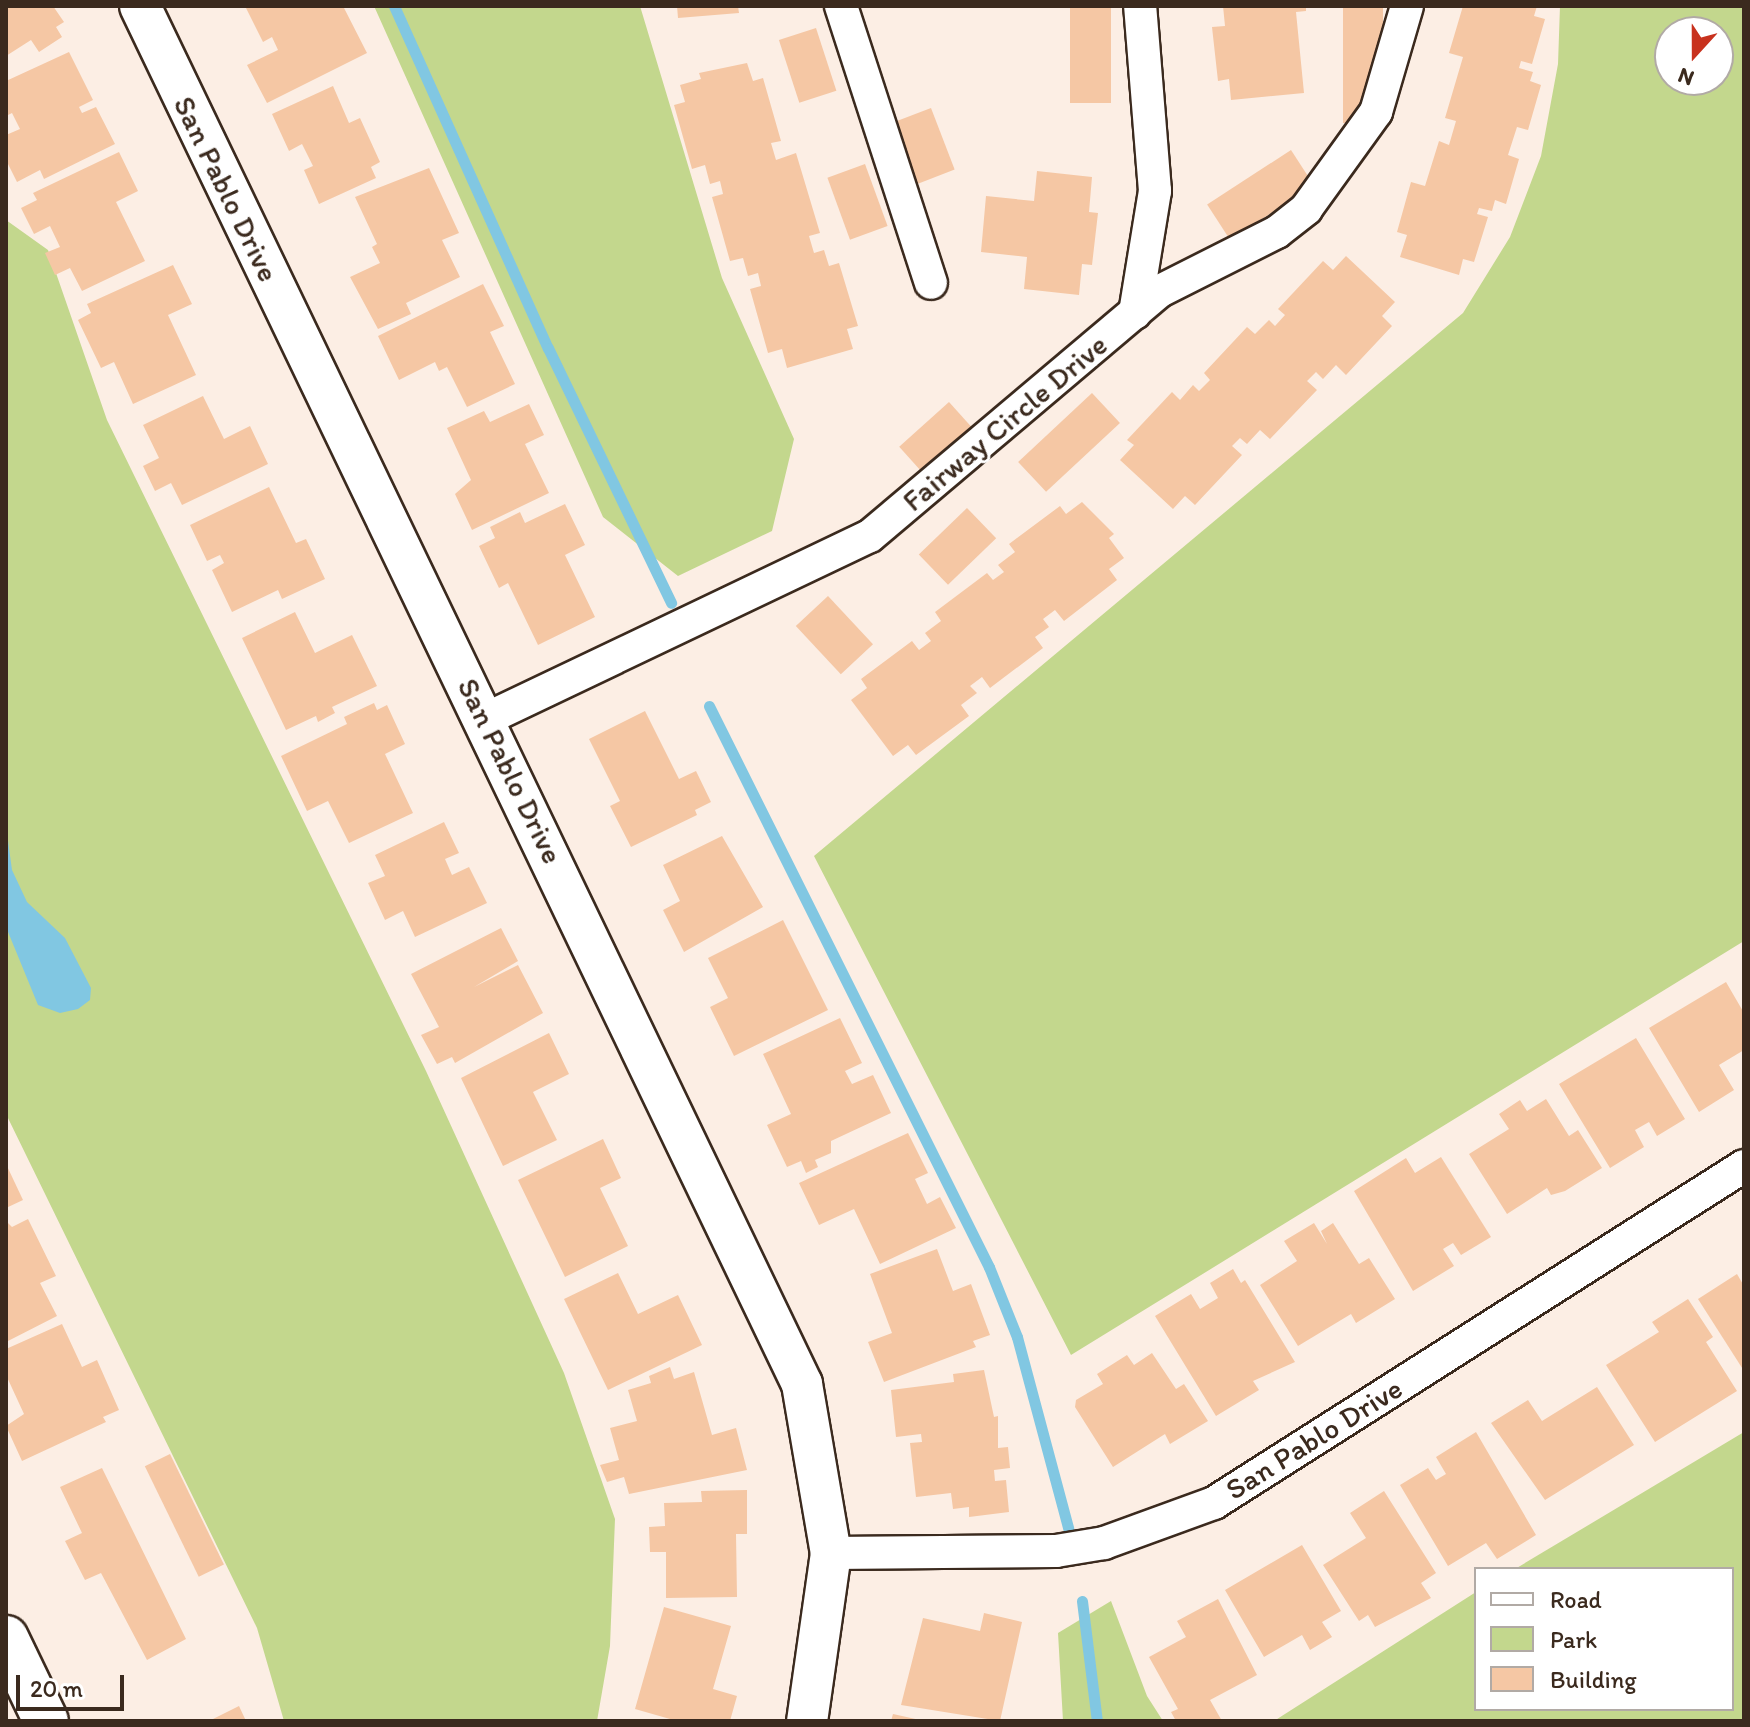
<!DOCTYPE html>
<style>
body{margin:0}
#map{position:relative;width:1750px;height:1727px;overflow:hidden;background:#fceee4;font-family:Itim,sans-serif}
div>[style]{position:absolute}
.green>*{inset:0;background:#c3d78d}
.water>*{inset:0;background:#81c7e2}
.stream>*{height:11px;margin:-5.5px;padding:0 5.5px;transform-origin:5.5px;border-radius:5.5px;background:#81c7e2}
.building>*{inset:0;background:#f5c7a4;transform-origin:0 0}
.roads{filter:drop-shadow(2px 0 #3b2a1e) drop-shadow(-2px 0 #3b2a1e) drop-shadow(0 2px #3b2a1e) drop-shadow(0 -2px #3b2a1e)}
.minor>*{height:32px;margin:-16px;padding:0 16px;transform-origin:16px;border-radius:16px;background:#fff}
.tertiary>*{height:40px;margin:-20px;padding:0 20px;transform-origin:20px;border-radius:20px;background:#fff}
.secondary>*{height:44px;margin:-22px;padding:0 22px;transform-origin:22px;border-radius:22px;background:#fff}
span{translate:-50% -50%;white-space:nowrap;text-align:center;line-height:1.15;-webkit-text-stroke:6px #fff;paint-order:stroke}
.street-label{font-size:30px;color:#3b2a1e}
.frame{position:absolute;inset:0;border:8px solid #3b2a1e;pointer-events:none}
.legend{position:absolute;left:1474px;top:1567px;width:260px;height:144px;box-sizing:border-box;background:#fff;border:2px solid #b1aaa5;margin:0;padding:10px 14px;list-style:none;font-size:24px;color:#3b2a1e}
.legend li{display:flex;align-items:center;gap:16px;height:40px}
.legend b{width:40px;border:2px solid #b1aaa5}
.north{position:absolute;left:1654px;top:16px;width:80px;height:80px;box-sizing:border-box;background:#fff;border:2px solid #b1aaa5;border-radius:50%;rotate:201deg;font-size:22px;font-weight:700;line-height:32px;text-align:center;color:#3b2a1e}
.north::after{content:'';display:block;margin:auto;width:28px;height:36px;background:#c8321e;clip-path:polygon(50% 0,100% 100%,50% 72%,0 100%)}
.scale{position:absolute;left:16px;top:1675px;width:108px;height:36px;box-sizing:border-box;border:4px solid #3b2a1e;border-top:0;padding-left:10px;font-size:24px;line-height:28px;white-space:nowrap;color:#3b2a1e;-webkit-text-stroke:6px #fff;paint-order:stroke}
</style>
<div id="map">
<div class="green">
<i style="clip-path:polygon(374px 6px,640px 6px,722px 278px,794px 439px,772px 531px,678px 576px,603px 517px)"></i>
<i style="clip-path:polygon(evenodd,1560px 6px,1744px 6px,1744px 941px,1071px 1355px,814px 856px,1463px 313px,1510px 237px,1541px 156px,1558px 64px,1560px 6px,1670px 32px,1718px 32px,1718px 80px,1670px 80px,1670px 32px)"></i>
<i style="clip-path:polygon(6px 220px,48px 250px,107px 420px,426px 1071px,564px 1373px,615px 1519px,610px 1646px,597px 1721px,284px 1721px,257px 1628px,6px 1114px)"></i>
<i style="clip-path:polygon(1744px 1432px,1744px 1721px,1274px 1721px,1476px 1592px,1476px 1709px,1732px 1709px,1732px 1569px,1515px 1569px)"></i>
<i style="clip-path:polygon(1111px 1601px,1147px 1696px,1163px 1721px,1063px 1721px,1058px 1633px)"></i>
</div>
<div class="water">
<i style="clip-path:polygon(6px 826px,12px 870px,27px 902px,65px 938px,91px 988px,90px 1000px,78px 1009px,60px 1013px,38px 1005px,6px 927px)"></i>
</div>
<div class="stream">
<i style="left:394px;top:6px;width:375px;rotate:65.8deg"></i>
<i style="left:548px;top:348px;width:283px;rotate:64.2deg"></i>
<i style="left:709px;top:706px;width:627px;rotate:63.48deg"></i>
<i style="left:989px;top:1267px;width:75px;rotate:68.2deg"></i>
<i style="left:1017px;top:1337px;width:198px;rotate:75deg"></i>
<i style="left:1082px;top:1601px;width:121px;rotate:82.9deg"></i>
</div>
<div class="building">
<i style="clip-path:polygon(6px 6px,53px 6px,64px 22px,56px 27px,62px 37px,39px 52px,31px 40px,6px 56px)"></i>
<i style="clip-path:polygon(245px 6px,343px 6px,367px 53px,267px 103px,247px 65px,278px 50px,272px 37px,263px 42px)"></i>
<i style="clip-path:polygon(677px 6px,738px 6px,739px 13px,678px 18px)"></i>
<i style="left:1070px;top:6px;width:41px;height:97px"></i>
<i style="clip-path:polygon(1223px 6px,1306px 6px,1306px 11px,1296px 12px,1304px 93px,1231px 100px,1229px 79px,1218px 81px,1212px 27px,1225px 26px)"></i>
<i style="left:1343px;top:6px;width:40px;height:117px"></i>
<i style="clip-path:polygon(1463px 6px,1537px 6px,1534px 16px,1545px 19px,1532px 64px,1521px 61px,1519px 68px,1533px 72px,1530px 81px,1541px 85px,1528px 130px,1517px 127px,1508px 155px,1519px 159px,1506px 204px,1495px 200px,1492px 211px,1479px 208px,1477px 214px,1488px 217px,1474px 262px,1463px 259px,1459px 275px,1400px 257px,1407px 235px,1397px 232px,1411px 182px,1425px 186px,1439px 141px,1449px 145px,1456px 121px,1445px 118px,1463px 57px,1449px 53px)"></i>
<i style="left:816px;top:28px;width:66px;height:39px;rotate:72deg"></i>
<i style="clip-path:polygon(69px 52px,93px 100px,79px 107px,82px 113px,96px 107px,115px 144px,44px 179px,40px 170px,17px 182px,6px 160px,6px 135px,20px 129px,12px 113px,6px 116px,6px 81px)"></i>
<i style="clip-path:polygon(747px 63px,753px 81px,763px 78px,781px 141px,771px 143px,776px 160px,796px 153px,820px 233px,809px 236px,814px 253px,824px 250px,829px 266px,839px 263px,858px 326px,847px 329px,853px 349px,787px 368px,782px 349px,768px 353px,750px 289px,761px 286px,758px 273px,748px 276px,743px 258px,730px 261px,712px 197px,723px 194px,720px 181px,710px 184px,705px 165px,692px 169px,674px 105px,685px 102px,680px 85px,701px 79px,699px 73px)"></i>
<i style="clip-path:polygon(333px 86px,349px 123px,360px 118px,380px 162px,371px 167px,376px 178px,319px 204px,304px 170px,313px 166px,302px 144px,289px 151px,272px 114px)"></i>
<i style="left:931px;top:108px;width:66px;height:40px;rotate:69deg"></i>
<i style="left:1291px;top:150px;width:42px;height:100px;rotate:57deg"></i>
<i style="clip-path:polygon(119px 152px,138px 191px,116px 202px,145px 261px,82px 291px,70px 268px,55px 275px,45px 253px,60px 247px,50px 226px,34px 234px,21px 208px,37px 200px,33px 193px)"></i>
<i style="left:865px;top:164px;width:66px;height:40px;rotate:70deg"></i>
<i style="clip-path:polygon(429px 168px,459px 233px,442px 240px,460px 277px,406px 303px,411px 314px,378px 329px,350px 277px,380px 263px,372px 247px,377px 244px,355px 197px)"></i>
<i style="clip-path:polygon(1037px 171px,1092px 177px,1089px 212px,1098px 213px,1092px 265px,1082px 264px,1079px 295px,1024px 289px,1027px 257px,981px 252px,986px 196px,1034px 201px)"></i>
<i style="clip-path:polygon(1346px 256px,1395px 302px,1382px 316px,1392px 326px,1346px 375px,1336px 365px,1323px 379px,1316px 372px,1307px 381px,1317px 390px,1270px 439px,1260px 430px,1247px 444px,1240px 438px,1232px 446px,1242px 455px,1195px 505px,1185px 496px,1173px 509px,1120px 460px,1134px 445px,1127px 440px,1172px 392px,1180px 400px,1193px 385px,1199px 391px,1210px 380px,1204px 373px,1247px 327px,1255px 334px,1269px 320px,1275px 326px,1285px 315px,1278px 309px,1323px 261px,1333px 270px)"></i>
<i style="clip-path:polygon(173px 265px,192px 304px,168px 315px,196px 375px,133px 404px,114px 362px,101px 368px,78px 320px,91px 313px,87px 304px)"></i>
<i style="clip-path:polygon(483px 284px,504px 326px,490px 332px,515px 384px,467px 407px,447px 367px,439px 371px,435px 362px,399px 380px,378px 336px)"></i>
<i style="left:1092px;top:393px;width:41px;height:101px;rotate:47deg"></i>
<i style="clip-path:polygon(203px 396px,224px 439px,250px 426px,268px 464px,182px 505px,171px 483px,155px 491px,143px 466px,159px 458px,143px 425px)"></i>
<i style="left:949px;top:402px;width:39px;height:67px;rotate:48deg"></i>
<i style="clip-path:polygon(529px 404px,544px 435px,525px 444px,549px 493px,472px 530px,455px 494px,471px 480px,447px 428px,484px 411px,490px 422px)"></i>
<i style="clip-path:polygon(269px 487px,296px 543px,306px 539px,325px 579px,282px 599px,278px 590px,232px 612px,212px 570px,224px 563px,220px 555px,207px 561px,190px 525px)"></i>
<i style="clip-path:polygon(1082px 502px,1114px 534px,1109px 538px,1124px 558px,1109px 569px,1117px 580px,1064px 621px,1055px 610px,1043px 619px,1049px 627px,1035px 637px,1043px 648px,990px 688px,982px 677px,970px 686px,977px 693px,961px 705px,969px 716px,916px 755px,908px 745px,893px 756px,851px 700px,867px 688px,861px 679px,912px 641px,919px 650px,931px 641px,925px 633px,941px 621px,935px 612px,987px 573px,993px 580px,1004px 572px,998px 565px,1015px 552px,1009px 544px,1060px 506px,1066px 514px)"></i>
<i style="clip-path:polygon(565px 504px,585px 545px,565px 555px,595px 617px,538px 645px,508px 583px,499px 588px,479px 546px,495px 538px,490px 527px,520px 512px,525px 523px)"></i>
<i style="left:967px;top:508px;width:42px;height:67px;rotate:46deg"></i>
<i style="left:828px;top:596px;width:66px;height:44px;rotate:47deg"></i>
<i style="clip-path:polygon(295px 612px,315px 653px,352px 635px,377px 686px,332px 707px,335px 713px,318px 722px,316px 716px,286px 730px,242px 638px)"></i>
<i style="clip-path:polygon(374px 703px,377px 710px,387px 705px,405px 744px,385px 754px,413px 813px,349px 843px,328px 801px,307px 811px,281px 756px,347px 724px,344px 717px)"></i>
<i style="clip-path:polygon(645px 711px,679px 779px,696px 771px,711px 802px,695px 810px,697px 815px,631px 847px,610px 806px,620px 801px,589px 739px)"></i>
<i style="clip-path:polygon(444px 822px,459px 853px,445px 859px,452px 875px,469px 867px,487px 903px,415px 937px,403px 911px,385px 920px,368px 883px,385px 876px,375px 855px)"></i>
<i style="clip-path:polygon(722px 836px,763px 907px,684px 952px,663px 910px,680px 901px,663px 865px)"></i>
<i style="clip-path:polygon(783px 920px,828px 1010px,734px 1056px,710px 1007px,728px 998px,708px 958px)"></i>
<i style="clip-path:polygon(501px 928px,518px 961px,474px 987px,518px 965px,543px 1013px,455px 1063px,452px 1057px,437px 1064px,421px 1035px,439px 1027px,411px 974px)"></i>
<i style="clip-path:polygon(1726px 982px,1744px 1013px,1744px 1050px,1719px 1065px,1734px 1090px,1699px 1112px,1649px 1028px)"></i>
<i style="clip-path:polygon(840px 1018px,862px 1063px,845px 1071px,852px 1084px,873px 1075px,891px 1113px,831px 1141px,831px 1153px,815px 1160px,818px 1167px,806px 1173px,801px 1161px,787px 1167px,767px 1125px,791px 1114px,763px 1054px)"></i>
<i style="clip-path:polygon(549px 1033px,569px 1074px,533px 1092px,557px 1140px,503px 1166px,461px 1078px)"></i>
<i style="clip-path:polygon(1636px 1038px,1685px 1119px,1657px 1136px,1649px 1122px,1635px 1130px,1644px 1147px,1610px 1168px,1559px 1084px)"></i>
<i style="clip-path:polygon(1546px 1099px,1569px 1136px,1578px 1130px,1602px 1168px,1565px 1191px,1551px 1195px,1547px 1188px,1507px 1214px,1469px 1154px,1509px 1129px,1499px 1114px,1520px 1100px,1527px 1111px)"></i>
<i style="clip-path:polygon(908px 1133px,928px 1173px,915px 1179px,927px 1204px,940px 1197px,956px 1228px,880px 1264px,854px 1209px,819px 1225px,799px 1183px)"></i>
<i style="clip-path:polygon(603px 1139px,621px 1178px,600px 1188px,628px 1246px,565px 1277px,518px 1180px)"></i>
<i style="clip-path:polygon(1441px 1157px,1491px 1237px,1461px 1255px,1453px 1243px,1443px 1249px,1454px 1266px,1413px 1291px,1354px 1191px,1406px 1158px,1415px 1173px)"></i>
<i style="clip-path:polygon(6px 1164px,23px 1200px,6px 1208px)"></i>
<i style="clip-path:polygon(28px 1219px,56px 1276px,40px 1283px,57px 1316px,6px 1342px,6px 1221px,12px 1227px)"></i>
<i style="clip-path:polygon(1314px 1223px,1327px 1244px,1321px 1231px,1333px 1223px,1359px 1264px,1369px 1258px,1395px 1299px,1356px 1323px,1351px 1314px,1298px 1346px,1260px 1285px,1297px 1261px,1284px 1241px)"></i>
<i style="clip-path:polygon(937px 1249px,953px 1291px,971px 1284px,990px 1335px,973px 1341px,976px 1347px,884px 1382px,868px 1342px,892px 1333px,870px 1274px)"></i>
<i style="clip-path:polygon(1233px 1269px,1241px 1283px,1245px 1280px,1295px 1362px,1253px 1381px,1259px 1390px,1216px 1416px,1155px 1316px,1191px 1294px,1200px 1309px,1218px 1298px,1210px 1283px)"></i>
<i style="clip-path:polygon(618px 1273px,638px 1314px,678px 1295px,702px 1345px,608px 1390px,564px 1299px)"></i>
<i style="clip-path:polygon(1737px 1274px,1744px 1286px,1744px 1371px,1698px 1299px)"></i>
<i style="clip-path:polygon(1688px 1299px,1713px 1337px,1706px 1342px,1737px 1391px,1655px 1442px,1606px 1365px,1659px 1332px,1652px 1322px)"></i>
<i style="clip-path:polygon(62px 1324px,82px 1367px,97px 1360px,119px 1410px,103px 1417px,106px 1422px,22px 1461px,6px 1426px,24px 1414px,6px 1375px,6px 1349px)"></i>
<i style="clip-path:polygon(1152px 1353px,1176px 1389px,1184px 1384px,1208px 1421px,1170px 1444px,1165px 1434px,1113px 1467px,1075px 1407px,1076px 1400px,1103px 1384px,1097px 1374px,1127px 1355px,1134px 1365px)"></i>
<i style="clip-path:polygon(670px 1367px,674px 1379px,694px 1372px,712px 1435px,736px 1428px,747px 1470px,629px 1494px,624px 1477px,607px 1482px,600px 1465px,619px 1460px,610px 1428px,637px 1421px,628px 1390px,651px 1383px,649px 1376px)"></i>
<i style="clip-path:polygon(984px 1370px,994px 1417px,998px 1416px,998px 1448px,1008px 1447px,1010px 1468px,994px 1470px,995px 1481px,1006px 1480px,1009px 1512px,969px 1517px,969px 1507px,953px 1509px,951px 1493px,916px 1497px,910px 1443px,922px 1442px,921px 1434px,896px 1437px,891px 1390px,954px 1382px,953px 1374px)"></i>
<i style="clip-path:polygon(1597px 1387px,1634px 1445px,1545px 1500px,1491px 1423px,1528px 1400px,1542px 1421px)"></i>
<i style="clip-path:polygon(1476px 1432px,1536px 1535px,1497px 1559px,1486px 1543px,1448px 1566px,1400px 1485px,1428px 1468px,1436px 1480px,1446px 1474px,1436px 1457px)"></i>
<i style="left:170px;top:1454px;width:123px;height:28px;rotate:64deg"></i>
<i style="clip-path:polygon(102px 1468px,186px 1639px,147px 1660px,101px 1573px,85px 1580px,65px 1541px,82px 1533px,60px 1487px)"></i>
<i style="clip-path:polygon(747px 1490px,747px 1534px,736px 1534px,737px 1597px,666px 1598px,666px 1552px,650px 1552px,649px 1527px,665px 1526px,664px 1503px,702px 1502px,701px 1491px)"></i>
<i style="clip-path:polygon(1384px 1491px,1436px 1573px,1421px 1583px,1431px 1598px,1375px 1627px,1368px 1615px,1359px 1621px,1323px 1565px,1366px 1538px,1350px 1513px)"></i>
<i style="clip-path:polygon(1302px 1545px,1341px 1611px,1322px 1622px,1332px 1637px,1310px 1650px,1302px 1635px,1264px 1657px,1225px 1590px)"></i>
<i style="clip-path:polygon(1218px 1599px,1257px 1675px,1210px 1700px,1222px 1721px,1176px 1721px,1171px 1712px,1178px 1709px,1149px 1657px,1186px 1637px,1177px 1621px)"></i>
<i style="clip-path:polygon(664px 1607px,731px 1626px,713px 1689px,737px 1696px,730px 1721px,677px 1721px,635px 1709px)"></i>
<i style="clip-path:polygon(984px 1613px,1022px 1622px,1000px 1721px,901px 1705px,923px 1618px,980px 1631px)"></i>
<i style="clip-path:polygon(239px 1706px,246px 1721px,209px 1721px)"></i>
<i style="clip-path:polygon(893px 1714px,920px 1720px,920px 1721px,891px 1721px)"></i>
</div>
<div class="roads">
<div class="minor">
<i style="left:841px;top:6px;width:291px;rotate:72deg"></i>
<i style="left:1135px;top:313px;width:124px;rotate:-80.7deg"></i>
<i style="left:1155px;top:191px;width:186px;rotate:-94.6deg"></i>
<i style="left:486px;top:719px;width:425px;rotate:-25.5deg"></i>
<i style="left:870px;top:536px;width:380px;rotate:-40.2deg"></i>
<i style="left:1160px;top:291px;width:131px;rotate:-26.8deg"></i>
<i style="left:1277px;top:232px;width:37px;rotate:-38deg"></i>
<i style="left:1306px;top:209px;width:120px;rotate:-54.2deg"></i>
<i style="left:1376px;top:112px;width:110px;rotate:-73.7deg"></i>
<i style="left:831px;top:1553px;width:225px;rotate:-0.5deg"></i>
<i style="left:1056px;top:1551px;width:49px;rotate:-9.5deg"></i>
<i style="left:1104px;top:1543px;width:117px;rotate:-20deg"></i>
<i style="left:1214px;top:1503px;width:628px;rotate:-32.45deg"></i>
</div>
<div class="tertiary">
<i style="left:140px;top:6px;width:1529px;rotate:64.34deg"></i>
<i style="left:802px;top:1384px;width:171px;rotate:80.3deg"></i>
<i style="left:831px;top:1553px;width:170px;rotate:98.1deg"></i>
</div>
<div class="secondary">
<i style="left:6px;top:1638px;width:92px;rotate:64.3deg"></i>
</div>
</div>
<div class="street-label">
<span style="left:226px;top:189px;rotate:64deg">San Pablo Drive</span>
<span style="left:1005px;top:423px;rotate:-40deg">Fairway Circle Drive</span>
<span style="left:510px;top:771px;rotate:64deg">San Pablo Drive</span>
<span style="left:1314px;top:1439px;rotate:-32deg">San Pablo Drive</span>
</div>
<div class="frame"></div>
<ul class="legend">
<li><b style="height:10px;background:#fff"></b>Road</li>
<li><b style="height:22px;background:#c3d78d"></b>Park</li>
<li><b style="height:22px;background:#f5c7a4"></b>Building</li>
</ul>
<div class="north">N</div>
<div class="scale">20 m</div>
</div>
